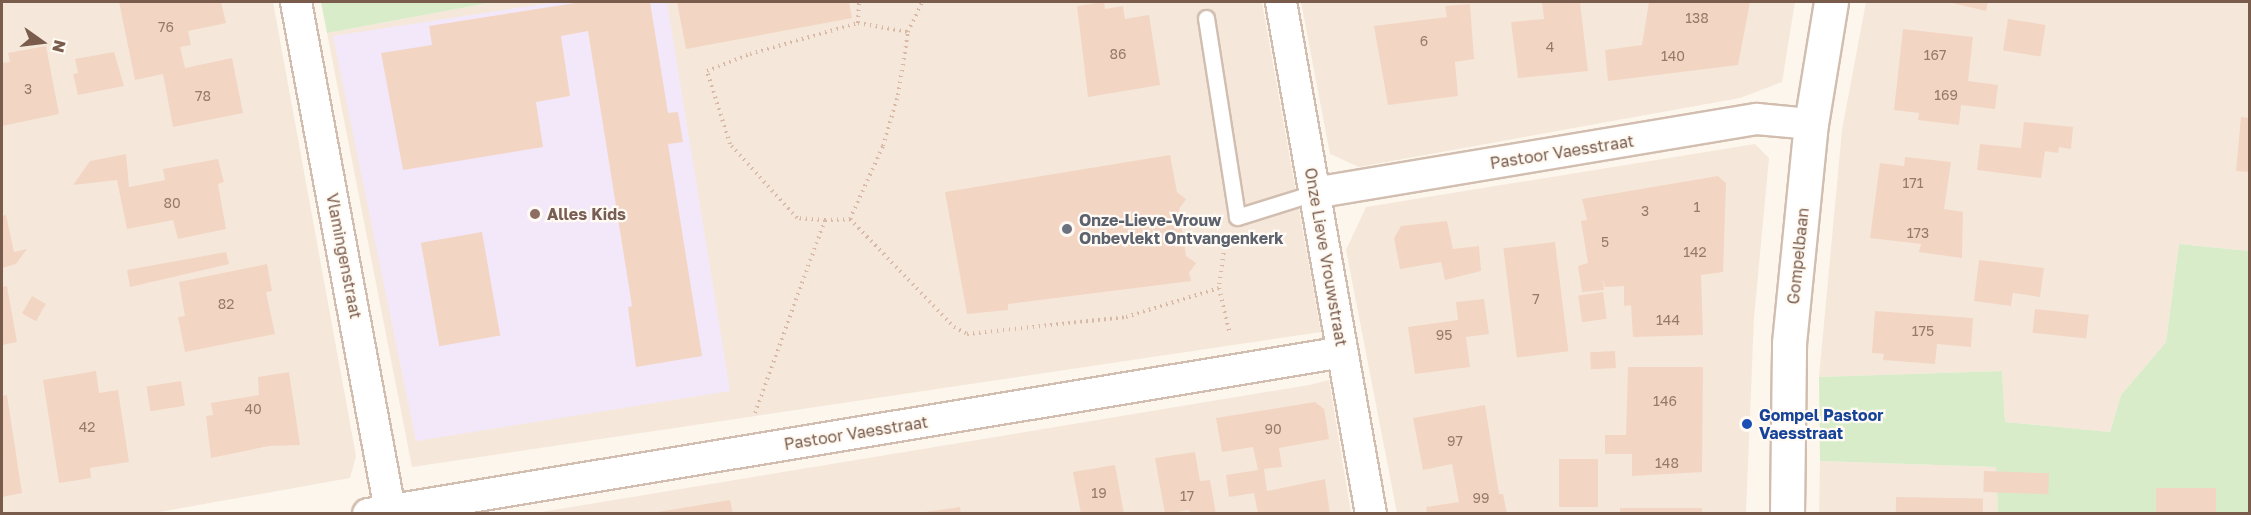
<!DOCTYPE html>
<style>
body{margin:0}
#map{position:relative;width:2251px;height:515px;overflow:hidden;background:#fdf6ec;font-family:"Golos Text",sans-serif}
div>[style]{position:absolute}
.residential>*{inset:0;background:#f5e8da}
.education>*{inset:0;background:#f3e8fa}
.green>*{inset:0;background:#d8ecc9}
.building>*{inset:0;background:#f3d5c3;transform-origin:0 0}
.path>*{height:4px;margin-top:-2px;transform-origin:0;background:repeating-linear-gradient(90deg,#d9b8a5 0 1.5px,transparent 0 6px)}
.roads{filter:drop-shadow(2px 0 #d1beb0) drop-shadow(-2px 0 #d1beb0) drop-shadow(0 2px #d1beb0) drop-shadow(0 -2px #d1beb0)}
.lane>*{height:15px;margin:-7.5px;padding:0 7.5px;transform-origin:7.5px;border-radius:7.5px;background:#fff}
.street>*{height:30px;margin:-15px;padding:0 15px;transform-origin:15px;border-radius:15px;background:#fff}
.secondary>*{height:33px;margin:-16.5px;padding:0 16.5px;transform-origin:16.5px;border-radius:16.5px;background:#fff}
.dots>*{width:16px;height:16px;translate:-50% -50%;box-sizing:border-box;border:3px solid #fffaf3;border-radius:50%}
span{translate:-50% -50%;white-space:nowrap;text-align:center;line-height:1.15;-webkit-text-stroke:4.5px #fffaf3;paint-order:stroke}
.number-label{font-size:14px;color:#987a6a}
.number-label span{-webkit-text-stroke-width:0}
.street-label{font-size:16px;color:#7a5c4d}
.education-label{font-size:16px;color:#785e54;font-weight:700}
.left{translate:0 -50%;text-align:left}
.worship-label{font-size:16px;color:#5b616d;font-weight:700}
.transit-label{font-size:16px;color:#164399;font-weight:700}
.frame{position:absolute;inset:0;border:3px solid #7a5c4d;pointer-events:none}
.north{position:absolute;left:12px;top:12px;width:60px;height:60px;-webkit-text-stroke:4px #fffaf3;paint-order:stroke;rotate:104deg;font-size:16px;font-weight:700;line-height:24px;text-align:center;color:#7a5c4d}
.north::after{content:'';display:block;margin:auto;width:21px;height:27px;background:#7a5c4d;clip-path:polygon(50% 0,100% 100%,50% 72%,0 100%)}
</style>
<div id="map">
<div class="residential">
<i style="clip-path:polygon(2px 2px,273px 2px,356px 456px,350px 478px,154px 513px,2px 513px)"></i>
<i style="clip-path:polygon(494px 2px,1262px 2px,1321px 332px,412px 467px,327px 33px)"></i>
<i style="clip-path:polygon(1301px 2px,1795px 2px,1782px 82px,1740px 98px,1359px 167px,1330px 154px)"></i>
<i style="clip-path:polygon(1866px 2px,2249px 2px,2249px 251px,2179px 244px,2166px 342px,2121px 395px,2110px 432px,2005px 422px,2002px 371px,1819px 377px,1842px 130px)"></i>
<i style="clip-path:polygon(1755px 144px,1769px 158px,1754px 318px,1746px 513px,1397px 513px,1346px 250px,1366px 207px)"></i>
<i style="clip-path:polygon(1329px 380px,1351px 513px,529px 514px,1309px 385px)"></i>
<i style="clip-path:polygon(1820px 461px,1996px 467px,1998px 513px,1819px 514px)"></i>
</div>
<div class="education">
<i style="clip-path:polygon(556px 2px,667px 2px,730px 391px,416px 441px,333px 36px)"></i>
</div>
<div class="green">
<i style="clip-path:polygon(321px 2px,494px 2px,327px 33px)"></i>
<i style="clip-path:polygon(2179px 244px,2249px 251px,2249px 513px,1998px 513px,1996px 467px,1820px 461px,1819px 377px,2002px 371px,2005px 422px,2110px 432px,2121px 395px,2166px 342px)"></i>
</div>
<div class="building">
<i style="clip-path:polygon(119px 2px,221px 2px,226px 23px,188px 31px,191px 45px,180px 47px,185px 68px,232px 58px,243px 113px,173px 127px,163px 74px,135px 80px)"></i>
<i style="clip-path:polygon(582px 2px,650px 2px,668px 113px,678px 112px,683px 142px,668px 144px,702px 356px,636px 367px,628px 307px,632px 306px,588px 31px,561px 36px,570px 96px,536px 102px,543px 147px,403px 170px,381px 53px,432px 45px,429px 26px)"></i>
<i style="clip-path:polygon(677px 2px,849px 2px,852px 18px,686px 49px)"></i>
<i style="clip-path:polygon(1104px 2px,1105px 9px,1123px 6px,1125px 19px,1149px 15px,1160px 85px,1088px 97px,1077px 6px)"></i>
<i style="clip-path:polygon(1542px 2px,1580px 2px,1588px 71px,1518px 78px,1511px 22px,1544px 19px)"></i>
<i style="clip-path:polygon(1649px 2px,1750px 2px,1738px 65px,1608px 81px,1605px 50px,1642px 45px)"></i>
<i style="clip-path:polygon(1948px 2px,1988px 2px,1986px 11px)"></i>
<i style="clip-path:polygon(1470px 4px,1474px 59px,1455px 62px,1458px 96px,1388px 105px,1374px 26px,1447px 17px,1445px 6px)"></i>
<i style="left:2008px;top:19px;width:38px;height:32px;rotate:9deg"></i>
<i style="clip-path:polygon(1903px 29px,1973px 37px,1968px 81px,1998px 85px,1995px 109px,1961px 105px,1959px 125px,1918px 120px,1919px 113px,1894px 110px)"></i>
<i style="clip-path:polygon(46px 46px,59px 114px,2px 126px,2px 63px,10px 62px,8px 53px)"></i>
<i style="clip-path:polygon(114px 52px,124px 86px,78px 95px,73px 74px,78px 73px,75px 59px)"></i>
<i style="clip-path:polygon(2241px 117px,2250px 118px,2250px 172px,2236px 171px)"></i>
<i style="clip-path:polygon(2024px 122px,2073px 127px,2071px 149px,2059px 147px,2058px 153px,2045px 151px,2041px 178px,1977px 170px,1980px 144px,2021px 148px)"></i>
<i style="clip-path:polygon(126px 154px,129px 187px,165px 180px,163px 169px,218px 159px,224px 182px,218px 184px,226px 229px,178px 239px,173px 220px,127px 229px,117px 180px,73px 185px,90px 161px)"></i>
<i style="clip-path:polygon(1170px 155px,1177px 192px,1186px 199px,1179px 209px,1186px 256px,1196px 263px,1189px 273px,1191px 281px,1008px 304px,1008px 310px,967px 314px,945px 192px)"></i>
<i style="clip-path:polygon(1905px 157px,1951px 162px,1944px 209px,1963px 212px,1962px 258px,1919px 252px,1921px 244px,1870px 238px,1880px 163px,1904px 166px)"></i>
<i style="clip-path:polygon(1718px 176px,1726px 183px,1723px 272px,1701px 275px,1703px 335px,1633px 337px,1631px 305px,1624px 306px,1624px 286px,1605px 287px,1603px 279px,1604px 290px,1582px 292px,1578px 266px,1588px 263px,1581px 221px,1587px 220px,1582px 199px)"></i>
<i style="clip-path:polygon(6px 215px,14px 252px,27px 249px,16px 264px,2px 268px,2px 216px)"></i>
<i style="clip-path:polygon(1447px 221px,1453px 249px,1479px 246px,1481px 271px,1445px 280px,1441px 262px,1400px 269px,1394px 238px,1401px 226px)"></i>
<i style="left:482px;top:232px;width:105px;height:62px;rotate:80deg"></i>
<i style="left:1555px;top:242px;width:110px;height:52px;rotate:83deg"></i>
<i style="clip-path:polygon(226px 252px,229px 264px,130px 287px,127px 270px)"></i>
<i style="clip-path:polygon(1979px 260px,2044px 268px,2040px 297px,2013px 293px,2011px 306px,1974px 301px)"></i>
<i style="clip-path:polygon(267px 264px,272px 291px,266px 292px,275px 334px,185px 352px,178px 317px,185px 316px,179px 282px)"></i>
<i style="clip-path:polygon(7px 286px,17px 342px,2px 345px,2px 287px)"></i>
<i style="left:1603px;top:292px;width:27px;height:25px;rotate:82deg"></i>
<i style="left:32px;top:296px;width:16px;height:20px;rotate:30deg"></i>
<i style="clip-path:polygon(1484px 299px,1489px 334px,1466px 337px,1470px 367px,1415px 374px,1408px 327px,1458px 320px,1456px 302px)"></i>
<i style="left:2035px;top:309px;width:54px;height:24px;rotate:6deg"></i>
<i style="clip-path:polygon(1875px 311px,1973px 318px,1971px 347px,1937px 344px,1935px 364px,1883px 360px,1884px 354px,1872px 353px)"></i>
<i style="left:1615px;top:351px;width:17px;height:25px;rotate:87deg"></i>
<i style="clip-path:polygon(1628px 367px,1703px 367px,1702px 472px,1632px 476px,1632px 454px,1605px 454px,1605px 435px,1626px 435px)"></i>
<i style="clip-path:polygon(96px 371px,99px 393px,118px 390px,129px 462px,90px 468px,91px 478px,59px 483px,43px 380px)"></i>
<i style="clip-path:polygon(289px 372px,300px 445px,269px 446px,211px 458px,206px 416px,213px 415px,211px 403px,259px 395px,258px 377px)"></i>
<i style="left:181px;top:381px;width:25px;height:35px;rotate:81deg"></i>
<i style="clip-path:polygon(7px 395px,22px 493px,2px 497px,2px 396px)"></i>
<i style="clip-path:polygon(1315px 402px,1324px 409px,1329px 439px,1279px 448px,1282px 467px,1264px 469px,1267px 491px,1325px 479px,1330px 514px,1258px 514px,1254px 493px,1229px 497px,1226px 475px,1258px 470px,1253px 447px,1222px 452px,1216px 418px)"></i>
<i style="clip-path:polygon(1485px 405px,1499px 494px,1503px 494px,1507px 514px,1427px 514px,1426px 507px,1459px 502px,1452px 464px,1423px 470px,1413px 418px)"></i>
<i style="clip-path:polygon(1195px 452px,1200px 481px,1210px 480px,1216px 514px,1190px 514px,1189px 510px,1165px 514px,1155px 458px)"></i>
<i style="left:1559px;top:459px;width:39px;height:48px"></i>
<i style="clip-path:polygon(1115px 465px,1124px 514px,1081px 514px,1073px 472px)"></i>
<i style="left:1984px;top:471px;width:65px;height:21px;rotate:2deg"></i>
<i style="left:2156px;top:488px;width:60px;height:26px"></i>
<i style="left:1896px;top:497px;width:87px;height:17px;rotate:1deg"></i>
<i style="clip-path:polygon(730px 500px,733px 514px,658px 514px,658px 512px)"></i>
<i style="clip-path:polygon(960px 507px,961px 514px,925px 514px,925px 512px)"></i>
<i style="left:1620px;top:508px;width:82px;height:6px"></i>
</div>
<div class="path">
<i style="left:858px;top:23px;width:21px;rotate:-87deg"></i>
<i style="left:850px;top:219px;width:80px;rotate:-65.7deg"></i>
<i style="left:883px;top:146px;width:53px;rotate:-73.6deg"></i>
<i style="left:898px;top:95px;width:64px;rotate:-81deg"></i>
<i style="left:908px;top:32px;width:33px;rotate:-65deg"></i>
<i style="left:825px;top:220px;width:28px;rotate:-176deg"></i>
<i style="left:797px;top:218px;width:100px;rotate:-132.2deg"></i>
<i style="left:730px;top:144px;width:77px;rotate:-107.5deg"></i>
<i style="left:707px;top:71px;width:46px;rotate:-21.6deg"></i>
<i style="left:750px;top:54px;width:112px;rotate:-16deg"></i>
<i style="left:858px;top:23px;width:51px;rotate:10.2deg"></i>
<i style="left:1225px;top:241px;width:47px;rotate:97.3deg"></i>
<i style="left:1219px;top:288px;width:47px;rotate:76.6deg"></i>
<i style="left:755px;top:413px;width:205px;rotate:-70.1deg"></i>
<i style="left:825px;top:220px;width:25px;rotate:-2deg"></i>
<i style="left:850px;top:219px;width:150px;rotate:46.1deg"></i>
<i style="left:954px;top:327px;width:15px;rotate:28deg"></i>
<i style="left:967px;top:334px;width:160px;rotate:-6.1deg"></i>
<i style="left:1126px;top:317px;width:97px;rotate:-17.3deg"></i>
</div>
<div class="roads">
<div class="lane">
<i style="left:1206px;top:18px;width:201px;rotate:81.1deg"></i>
<i style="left:1237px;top:217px;width:81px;rotate:-17.3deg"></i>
</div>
<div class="street">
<i style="left:296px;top:2px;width:517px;rotate:79.52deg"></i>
<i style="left:1281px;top:2px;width:520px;rotate:80.03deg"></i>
<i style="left:1314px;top:193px;width:449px;rotate:-9.5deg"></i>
<i style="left:1757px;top:119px;width:54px;rotate:5.3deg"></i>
<i style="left:368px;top:514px;width:988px;rotate:-9.43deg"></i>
</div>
<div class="secondary">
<i style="left:1787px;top:514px;width:171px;rotate:-89.3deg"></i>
<i style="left:1789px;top:343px;width:220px;rotate:-84.3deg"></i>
<i style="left:1811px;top:124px;width:124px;rotate:-80.7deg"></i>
</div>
</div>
<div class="dots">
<i style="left:535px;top:214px;background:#8d6e63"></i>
<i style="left:1067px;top:229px;background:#6b7280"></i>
<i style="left:1747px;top:424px;background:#1a4fb4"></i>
</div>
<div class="number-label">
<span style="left:1697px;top:18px">138</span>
<span style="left:166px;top:27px">76</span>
<span style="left:1424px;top:41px">6</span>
<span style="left:1550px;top:47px">4</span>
<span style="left:1118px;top:54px">86</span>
<span style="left:1935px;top:55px">167</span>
<span style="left:1673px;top:56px">140</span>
<span style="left:28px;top:89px">3</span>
<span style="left:1946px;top:95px">169</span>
<span style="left:203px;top:96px">78</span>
<span style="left:1913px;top:183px">171</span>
<span style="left:172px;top:203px">80</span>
<span style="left:1697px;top:207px">1</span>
<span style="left:1645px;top:211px">3</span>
<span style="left:1918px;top:233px">173</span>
<span style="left:1605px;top:242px">5</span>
<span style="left:1695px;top:252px">142</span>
<span style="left:1536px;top:299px">7</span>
<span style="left:226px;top:304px">82</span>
<span style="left:1668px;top:320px">144</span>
<span style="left:1923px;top:331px">175</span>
<span style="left:1444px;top:335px">95</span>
<span style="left:1665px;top:401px">146</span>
<span style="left:253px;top:409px">40</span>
<span style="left:87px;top:427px">42</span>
<span style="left:1273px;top:429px">90</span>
<span style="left:1455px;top:441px">97</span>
<span style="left:1667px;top:463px">148</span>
<span style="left:1099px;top:493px">19</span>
<span style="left:1187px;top:496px">17</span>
<span style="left:1481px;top:498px">99</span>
</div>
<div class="street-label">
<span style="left:1562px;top:152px;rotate:-9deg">Pastoor Vaesstraat</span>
<span style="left:344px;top:256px;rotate:79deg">Vlamingenstraat</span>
<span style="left:1798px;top:256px;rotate:-84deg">Gompelbaan</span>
<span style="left:1326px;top:257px;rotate:80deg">Onze Lieve Vrouwstraat</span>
<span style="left:856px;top:433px;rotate:-9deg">Pastoor Vaesstraat</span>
</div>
<div class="education-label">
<span class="left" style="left:547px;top:214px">Alles Kids</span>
</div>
<div class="worship-label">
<span class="left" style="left:1079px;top:229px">Onze-Lieve-Vrouw<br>Onbevlekt Ontvangenkerk</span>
</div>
<div class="transit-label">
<span class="left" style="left:1759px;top:424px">Gompel Pastoor<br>Vaesstraat</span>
</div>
<div class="frame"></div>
<div class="north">N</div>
</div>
